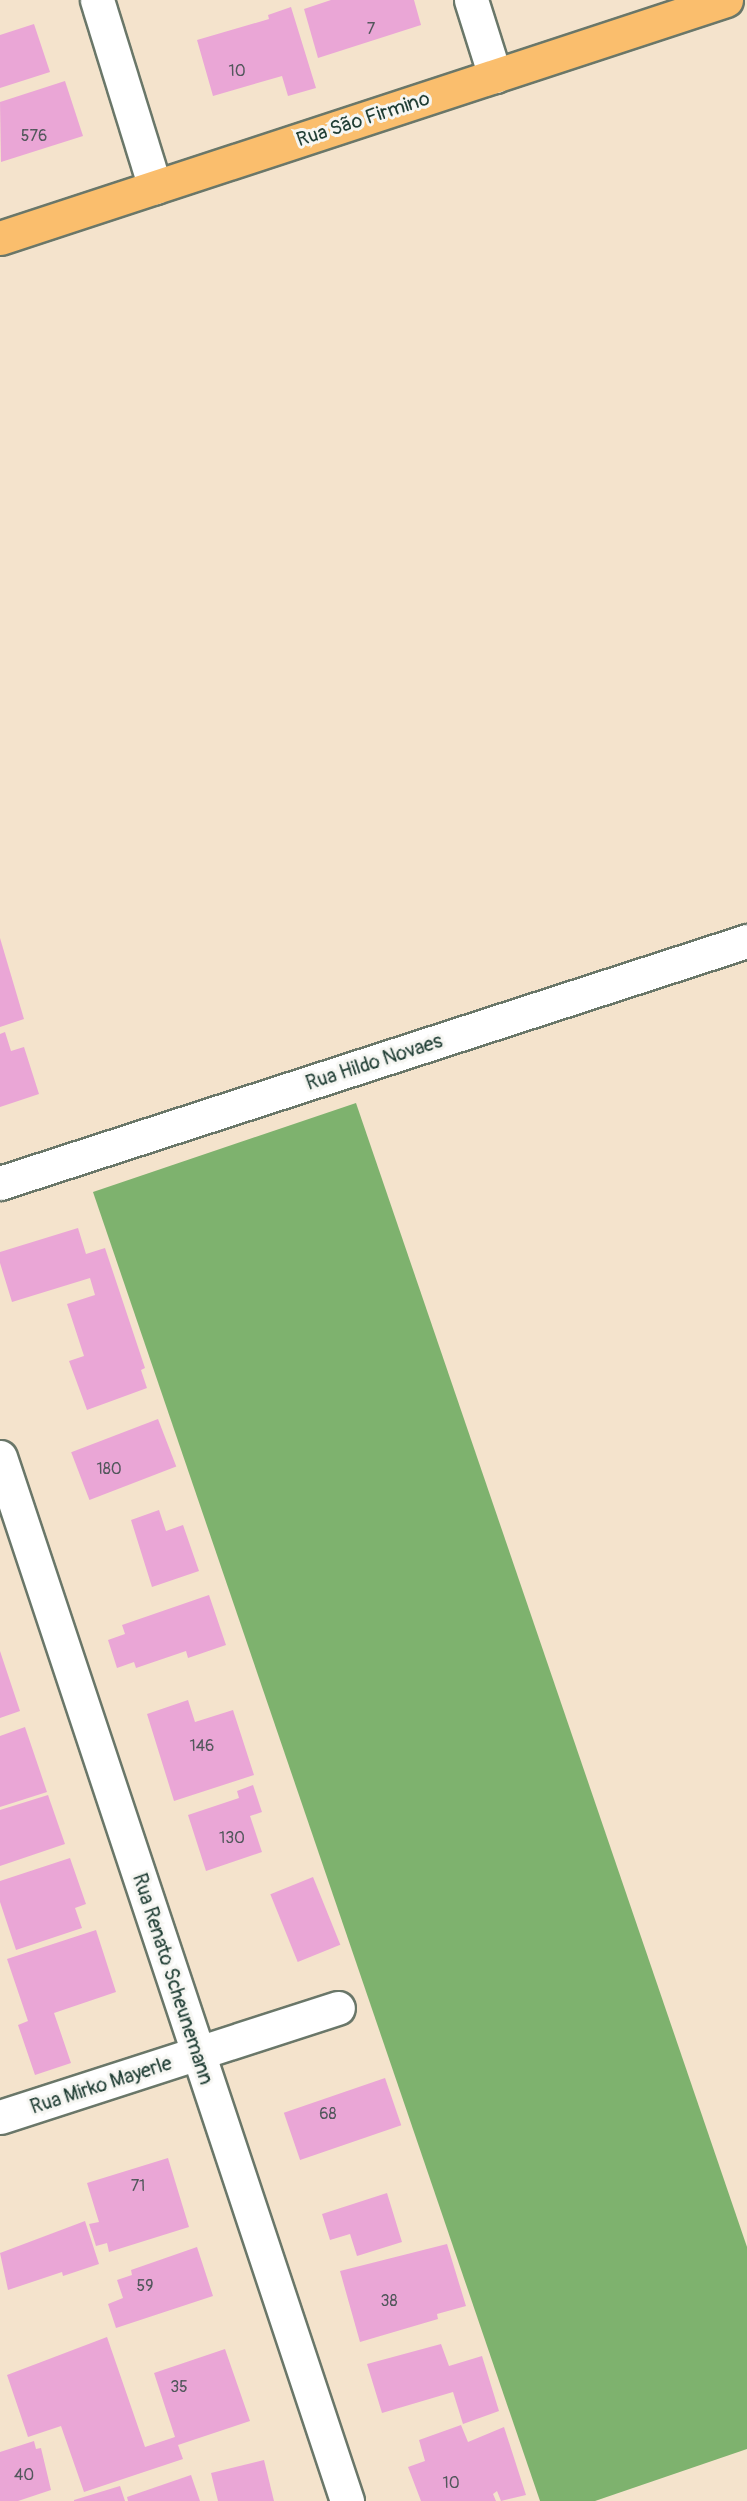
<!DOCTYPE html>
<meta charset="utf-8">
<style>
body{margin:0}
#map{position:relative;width:747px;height:2501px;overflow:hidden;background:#f4e3cc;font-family:Pangolin,sans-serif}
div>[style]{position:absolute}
.forest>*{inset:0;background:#7eb26e}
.building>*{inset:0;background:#eaa6d6;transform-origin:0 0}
.roads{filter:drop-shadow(2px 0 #6a7769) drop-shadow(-2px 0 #6a7769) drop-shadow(0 2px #6a7769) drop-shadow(0 -2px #6a7769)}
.street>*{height:33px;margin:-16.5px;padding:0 16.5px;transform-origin:16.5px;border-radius:16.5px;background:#fff}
.primary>*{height:33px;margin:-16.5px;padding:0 16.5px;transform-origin:16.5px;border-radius:16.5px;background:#fabe6d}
span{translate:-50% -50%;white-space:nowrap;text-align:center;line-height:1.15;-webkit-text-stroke:6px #f6f6f2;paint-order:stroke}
.number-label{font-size:16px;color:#52575c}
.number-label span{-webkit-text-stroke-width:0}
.street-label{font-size:20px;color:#1f3d34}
</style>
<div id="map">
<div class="forest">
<i style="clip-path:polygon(356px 1103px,747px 2247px,747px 2449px,595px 2501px,540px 2501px,93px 1192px)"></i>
</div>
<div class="building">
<i style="clip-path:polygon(331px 0,414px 0,421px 25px,318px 58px,304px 9px)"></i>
<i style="clip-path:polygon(291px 7px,316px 88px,288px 96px,282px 76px,213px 96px,197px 40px,269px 19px,268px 15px)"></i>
<i style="clip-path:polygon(34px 24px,50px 72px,0 88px,0 35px)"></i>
<i style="clip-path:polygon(65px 81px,83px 136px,1px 162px,0 102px)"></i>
<i style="clip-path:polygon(0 938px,24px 1019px,0 1027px)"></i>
<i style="clip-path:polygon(5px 1032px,11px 1051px,24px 1047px,39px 1094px,0 1107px,0 1034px)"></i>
<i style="clip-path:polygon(78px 1228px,86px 1254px,105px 1248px,145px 1368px,141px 1370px,147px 1388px,87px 1410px,69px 1361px,84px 1356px,67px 1304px,95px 1295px,90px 1278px,12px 1302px,0 1263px,0 1252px)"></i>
<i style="left:158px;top:1419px;width:51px;height:93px;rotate:69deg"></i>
<i style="clip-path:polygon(159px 1510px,166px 1531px,183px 1525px,199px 1571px,152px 1587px,131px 1520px)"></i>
<i style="clip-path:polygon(209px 1595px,226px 1645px,188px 1658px,186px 1651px,136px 1668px,134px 1662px,117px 1668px,108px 1640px,125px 1634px,122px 1625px)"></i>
<i style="clip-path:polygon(0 1651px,20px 1711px,0 1718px)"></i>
<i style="clip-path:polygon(188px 1700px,195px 1722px,233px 1710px,254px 1775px,174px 1801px,147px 1714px)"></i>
<i style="clip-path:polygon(25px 1727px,47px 1792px,0 1807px,0 1736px)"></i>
<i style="clip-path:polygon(253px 1785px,262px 1812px,250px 1816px,262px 1852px,206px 1871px,188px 1815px,239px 1798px,237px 1791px)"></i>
<i style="clip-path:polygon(48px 1795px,65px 1844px,0 1866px,0 1810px)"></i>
<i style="clip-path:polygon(70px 1858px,86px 1904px,75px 1908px,82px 1928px,16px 1950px,0 1902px,0 1881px)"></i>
<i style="left:313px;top:1877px;width:73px;height:46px;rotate:68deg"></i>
<i style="clip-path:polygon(96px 1930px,116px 1992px,54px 2013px,71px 2063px,35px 2075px,18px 2025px,28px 2021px,7px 1959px)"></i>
<i style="left:385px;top:2078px;width:50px;height:107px;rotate:71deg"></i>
<i style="clip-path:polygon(168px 2158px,189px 2227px,109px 2252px,107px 2243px,96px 2246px,89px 2224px,99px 2222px,87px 2183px)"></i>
<i style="clip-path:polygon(387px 2193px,402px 2242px,357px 2256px,350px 2234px,330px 2240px,322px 2214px)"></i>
<i style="clip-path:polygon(85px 2221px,99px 2264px,63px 2276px,62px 2272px,8px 2290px,0 2253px)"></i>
<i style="clip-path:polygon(447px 2244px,466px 2306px,437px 2314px,438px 2319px,360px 2342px,340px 2271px)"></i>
<i style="clip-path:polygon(197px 2247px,213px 2296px,116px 2328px,108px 2304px,123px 2298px,117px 2280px,132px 2275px,131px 2270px)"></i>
<i style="clip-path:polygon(107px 2337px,145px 2447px,175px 2437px,154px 2373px,225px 2349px,250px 2421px,178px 2445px,183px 2459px,84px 2492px,61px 2426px,28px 2437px,7px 2375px)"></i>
<i style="clip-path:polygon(441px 2344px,449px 2366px,482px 2356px,499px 2411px,463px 2424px,453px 2392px,382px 2413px,367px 2364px)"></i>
<i style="clip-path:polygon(461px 2425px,468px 2442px,504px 2427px,526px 2495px,501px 2501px,497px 2491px,493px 2494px,496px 2501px,421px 2501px,408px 2467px,425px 2461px,419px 2440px)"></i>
<i style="clip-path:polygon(34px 2441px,36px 2449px,41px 2448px,51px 2490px,18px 2501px,0 2501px,0 2452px)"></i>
<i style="clip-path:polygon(264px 2460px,274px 2501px,218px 2501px,211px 2473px)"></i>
<i style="clip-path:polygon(191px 2475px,200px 2501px,128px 2501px,127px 2497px)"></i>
<i style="clip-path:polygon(120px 2486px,125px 2501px,74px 2501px,74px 2500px)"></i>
</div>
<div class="roads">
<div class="street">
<i style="left:97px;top:0;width:196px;rotate:72.8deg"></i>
<i style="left:471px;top:0;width:80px;rotate:72.5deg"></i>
<i style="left:0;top:1183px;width:785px;rotate:-17.95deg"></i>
<i style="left:0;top:1457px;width:1100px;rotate:71.61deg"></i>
<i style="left:0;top:2117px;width:355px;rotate:-17.9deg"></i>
</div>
<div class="primary">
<i style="left:0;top:238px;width:764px;rotate:-18.15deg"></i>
</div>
</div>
<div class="number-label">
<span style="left:371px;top:29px">7</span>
<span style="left:237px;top:71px">10</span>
<span style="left:34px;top:136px">576</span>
<span style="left:109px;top:1469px">180</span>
<span style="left:202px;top:1746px">146</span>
<span style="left:232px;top:1838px">130</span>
<span style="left:328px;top:2114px">68</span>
<span style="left:138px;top:2186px">71</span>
<span style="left:145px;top:2286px">59</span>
<span style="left:389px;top:2301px">38</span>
<span style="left:179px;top:2387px">35</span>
<span style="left:24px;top:2475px">40</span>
<span style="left:451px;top:2483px">10</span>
</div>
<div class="street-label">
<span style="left:363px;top:119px;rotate:-18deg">Rua São Firmino</span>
<span style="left:374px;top:1062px;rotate:-18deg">Rua Hildo Novaes</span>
<span style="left:173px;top:1979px;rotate:72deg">Rua Renato Scheunemann</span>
<span style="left:101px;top:2085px;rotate:-18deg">Rua Mirko Mayerle</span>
</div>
</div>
